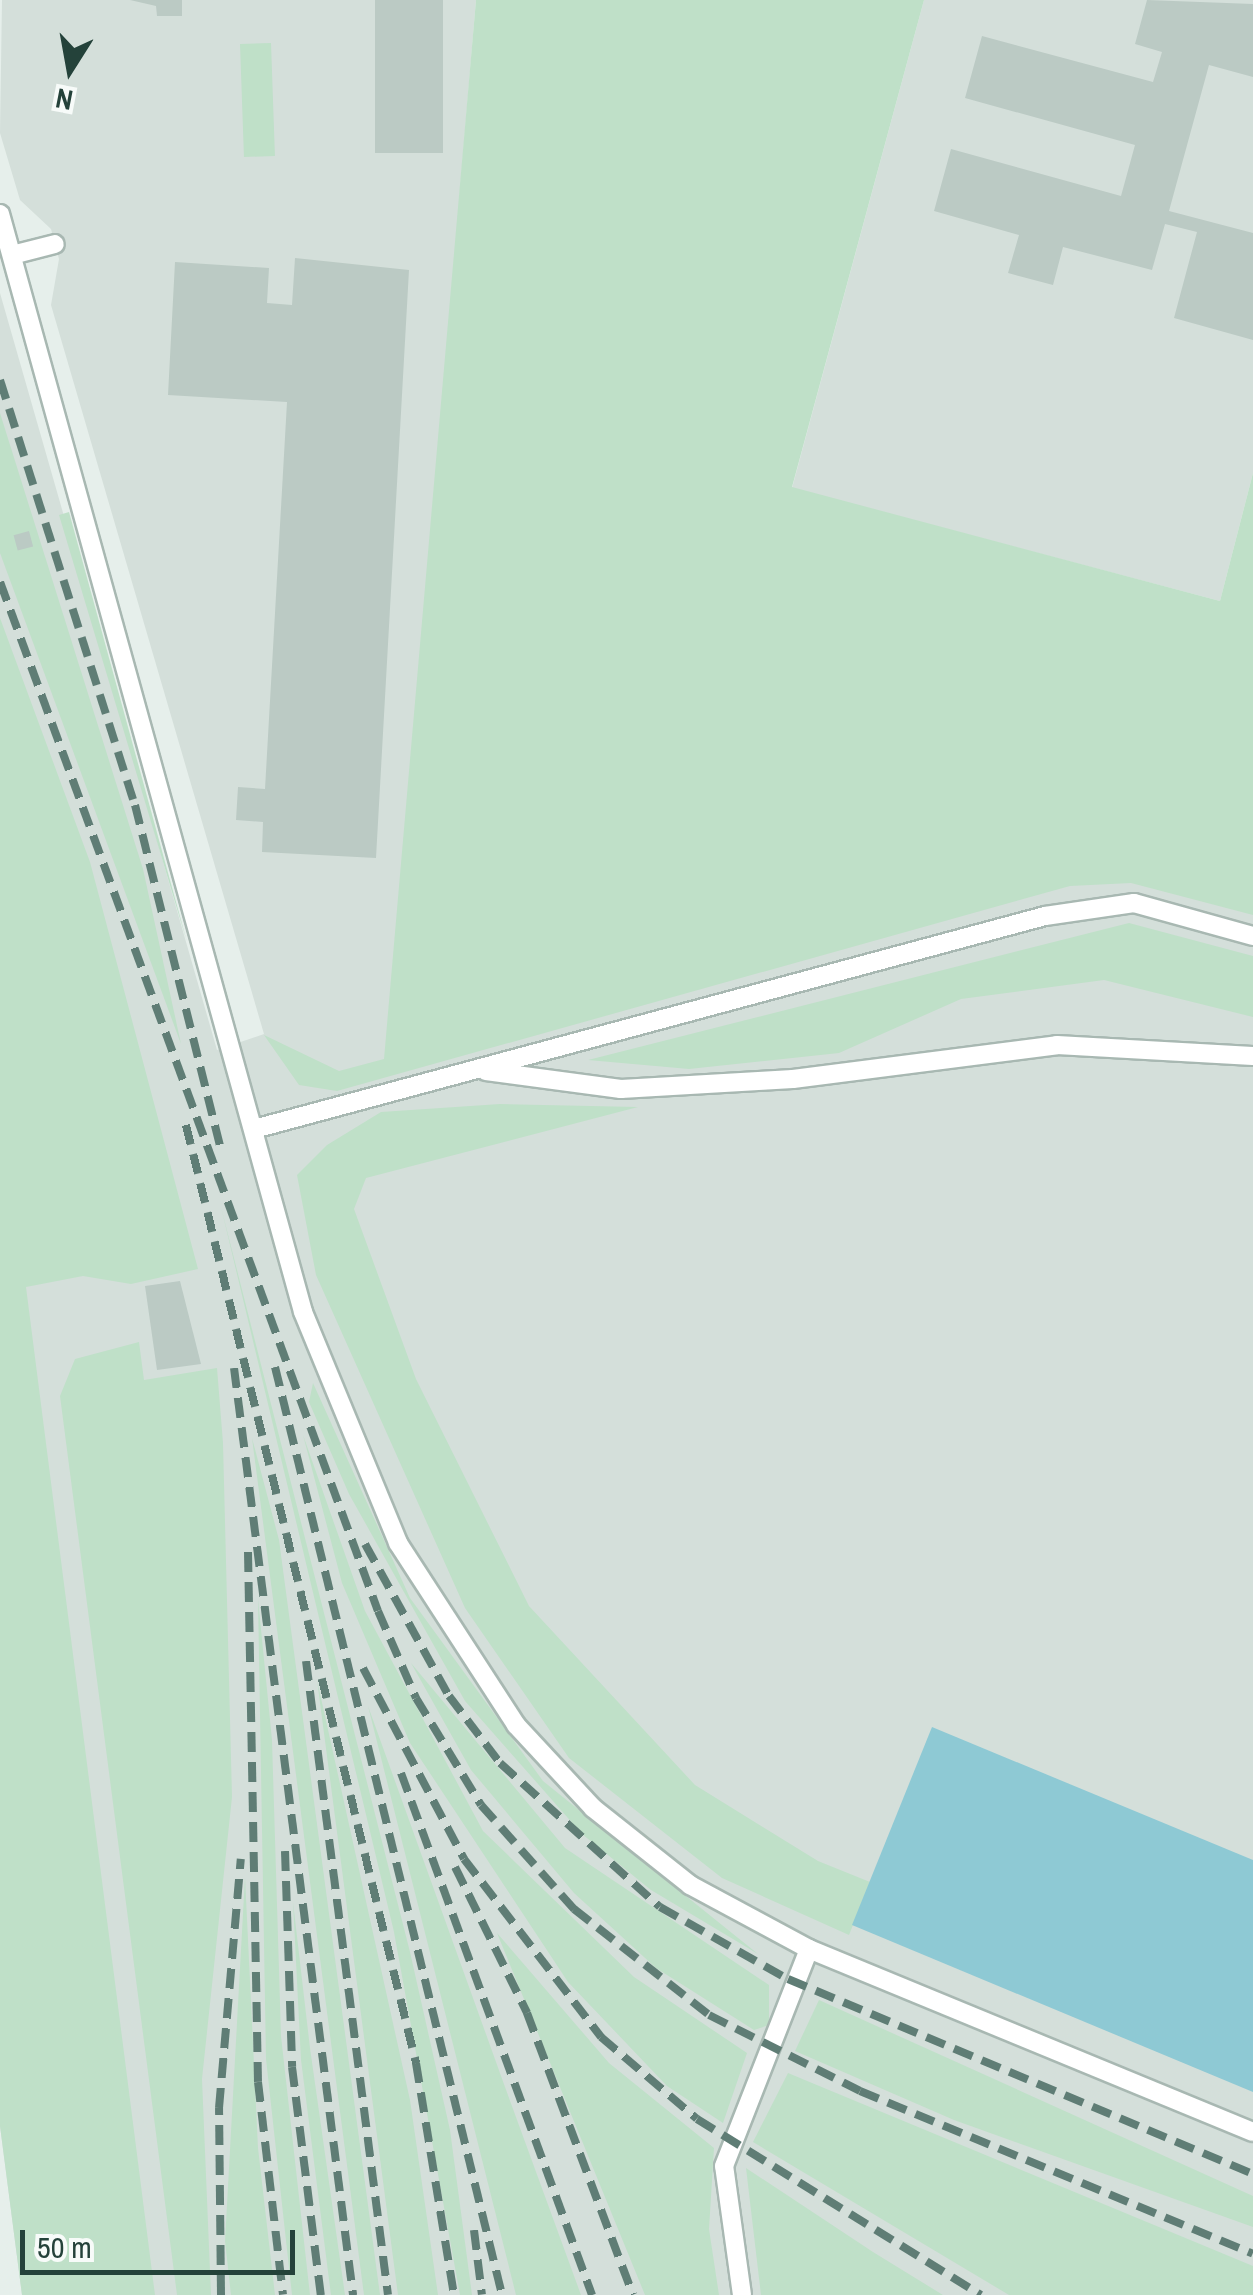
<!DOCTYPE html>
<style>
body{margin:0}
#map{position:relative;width:1253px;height:2295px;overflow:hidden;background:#e6efeb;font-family:"Archivo Narrow",sans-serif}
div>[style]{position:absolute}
.built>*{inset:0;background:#d4dfda}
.green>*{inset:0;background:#bfe0c8;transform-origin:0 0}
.water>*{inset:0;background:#8ec9d4}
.building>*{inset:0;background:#bbcac4;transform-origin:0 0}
.roads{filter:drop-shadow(2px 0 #a8b8b2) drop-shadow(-2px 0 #a8b8b2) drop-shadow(0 2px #a8b8b2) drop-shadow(0 -2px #a8b8b2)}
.service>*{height:18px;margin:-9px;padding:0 9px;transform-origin:9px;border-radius:9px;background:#fff}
.rail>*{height:8px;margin-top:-4px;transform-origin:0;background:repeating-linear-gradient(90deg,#5f7d75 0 20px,transparent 0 30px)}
span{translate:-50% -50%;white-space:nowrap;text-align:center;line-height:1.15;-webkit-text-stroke:10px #f7fbf9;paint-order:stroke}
.north{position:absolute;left:20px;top:20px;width:100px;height:100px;-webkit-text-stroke:8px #f7fbf9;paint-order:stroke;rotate:191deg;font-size:28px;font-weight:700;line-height:40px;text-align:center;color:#24423a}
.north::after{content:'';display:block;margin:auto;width:35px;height:45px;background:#24423a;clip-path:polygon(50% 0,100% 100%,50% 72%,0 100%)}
.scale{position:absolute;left:20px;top:2230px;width:275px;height:45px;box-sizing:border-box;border:5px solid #24423a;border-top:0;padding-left:12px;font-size:30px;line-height:35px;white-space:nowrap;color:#24423a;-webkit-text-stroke:8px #f7fbf9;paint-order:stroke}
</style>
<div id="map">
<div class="built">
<i style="clip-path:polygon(2px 0,476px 0,459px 202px,1098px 863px,1253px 891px,1253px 2295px,22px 2295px,0 2126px,0 293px,217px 1050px,264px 1034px,51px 305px,59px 259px,51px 229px,20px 200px,0 133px)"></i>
<i style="clip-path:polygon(924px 0,1253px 0,1253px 473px,1220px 601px,792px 488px)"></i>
</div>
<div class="green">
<i style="clip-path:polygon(476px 0,924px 0,792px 487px,1220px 601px,1253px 473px,1253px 915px,1131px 883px,1070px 886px,337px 1091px,299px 1085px,264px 1035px,339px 1071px,384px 1059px)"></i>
<i style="left:271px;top:43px;width:113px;height:31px;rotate:88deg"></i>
<i style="clip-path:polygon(0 413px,143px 869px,181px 1044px,0 553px)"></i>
<i style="clip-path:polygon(69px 512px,187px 942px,59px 515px)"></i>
<i style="clip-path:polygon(0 618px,90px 862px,198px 1269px,131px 1284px,83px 1276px,26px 1287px,155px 2295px,22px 2295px,0 2126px)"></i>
<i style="clip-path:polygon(1129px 923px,1253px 956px,1253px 1017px,1104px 980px,961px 999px,839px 1053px,689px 1069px,588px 1060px)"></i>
<i style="clip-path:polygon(500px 1104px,638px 1107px,366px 1178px,354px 1209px,416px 1379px,529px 1606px,695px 1785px,818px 1861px,870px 1882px,849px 1935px,722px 1878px,569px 1758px,465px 1608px,316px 1275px,297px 1175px,327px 1145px,381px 1112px)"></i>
<i style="clip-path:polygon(221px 1207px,410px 1952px,450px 2130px,472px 2295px,460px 2295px,394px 1932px)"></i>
<i style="clip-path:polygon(139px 1342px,144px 1380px,217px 1368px,223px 1443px,232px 1797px,202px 2079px,211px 2295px,177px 2295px,60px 1396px,75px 1359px)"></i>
<i style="clip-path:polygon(313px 1383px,410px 1598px,543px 1781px,758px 1954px,651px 1890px,582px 1834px,465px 1701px,349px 1494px,309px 1402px)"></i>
<i style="clip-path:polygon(303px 1435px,365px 1611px,483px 1831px,634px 1977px,747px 2053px,723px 2123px,667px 2086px,568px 1982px,410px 1743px,342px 1583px)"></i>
<i style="clip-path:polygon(252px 1438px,279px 1540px,380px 2295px,364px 2295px)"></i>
<i style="clip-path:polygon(258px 1599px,272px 1740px,281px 2036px,310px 2295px,292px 2295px,266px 2059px)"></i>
<i style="clip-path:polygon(411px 1663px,565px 1848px,769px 1985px,769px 2025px,754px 2030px,656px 1968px,574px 1893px,471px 1770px)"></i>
<i style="clip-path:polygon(317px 1680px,410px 2100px,438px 2295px,398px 2295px)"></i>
<i style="clip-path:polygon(368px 1706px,505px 2087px,581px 2295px,516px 2295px)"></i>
<i style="clip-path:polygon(245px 1877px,258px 2148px,275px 2295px,231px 2295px,225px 2241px)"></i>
<i style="clip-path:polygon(293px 1902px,310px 2048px,345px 2295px,331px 2295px,301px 2060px)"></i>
<i style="clip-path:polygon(497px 1933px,609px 2063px,714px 2148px,709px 2229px,719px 2295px,645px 2295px)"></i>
<i style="clip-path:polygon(819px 2000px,1253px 2196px,1253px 2227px,954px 2120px,795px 2051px)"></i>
<i style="clip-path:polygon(788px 2073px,1253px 2266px,1253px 2295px,1009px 2295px,753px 2142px)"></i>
<i style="clip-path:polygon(746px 2168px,873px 2252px,943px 2295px,761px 2295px)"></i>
</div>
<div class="water">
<i style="clip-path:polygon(932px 1727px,1253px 1860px,1253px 2092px,852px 1925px)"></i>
</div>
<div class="building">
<i style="clip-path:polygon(130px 0,182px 0,182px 16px,157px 16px,156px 6px)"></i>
<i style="left:375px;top:0;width:68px;height:153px"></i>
<i style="clip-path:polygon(1147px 0,1253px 4px,1253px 77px,1209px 65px,1169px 211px,1253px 233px,1253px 340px,1174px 318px,1197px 232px,1165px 224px,1152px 270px,1063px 247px,1053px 285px,1008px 273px,1019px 235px,934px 211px,951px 149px,1121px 196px,1135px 145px,965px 98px,982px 36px,1153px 82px,1162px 52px,1135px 44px)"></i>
<i style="clip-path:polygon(295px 258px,409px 270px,376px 858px,262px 852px,263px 822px,236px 820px,238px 787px,265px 789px,287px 402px,168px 395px,175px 262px,269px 268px,267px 303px,292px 305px)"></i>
<i style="left:29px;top:531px;width:16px;height:16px;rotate:75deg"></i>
<i style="clip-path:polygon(180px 1281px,201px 1364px,157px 1370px,145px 1286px)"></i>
</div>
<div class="roads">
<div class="service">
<i style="left:0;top:214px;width:1139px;rotate:74.57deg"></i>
<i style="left:303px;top:1312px;width:250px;rotate:67.6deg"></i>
<i style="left:398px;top:1543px;width:217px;rotate:57deg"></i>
<i style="left:516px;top:1725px;width:113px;rotate:47.1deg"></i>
<i style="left:593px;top:1808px;width:124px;rotate:38.4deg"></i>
<i style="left:690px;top:1885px;width:135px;rotate:28.3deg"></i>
<i style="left:809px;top:1949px;width:480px;rotate:22.4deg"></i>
<i style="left:12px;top:255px;width:44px;rotate:-14.3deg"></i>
<i style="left:486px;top:1071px;width:136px;rotate:7.6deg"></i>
<i style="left:621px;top:1089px;width:172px;rotate:-3.3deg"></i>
<i style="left:793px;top:1079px;width:266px;rotate:-7.3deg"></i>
<i style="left:1057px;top:1045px;width:196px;rotate:3.2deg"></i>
<i style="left:254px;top:1129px;width:819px;rotate:-15.07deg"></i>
<i style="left:1045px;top:916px;width:90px;rotate:-8.3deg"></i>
<i style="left:1134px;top:903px;width:123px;rotate:15.5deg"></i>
<i style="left:742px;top:2295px;width:130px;rotate:-97.9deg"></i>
<i style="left:724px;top:2166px;width:233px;rotate:-68.6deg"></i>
</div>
</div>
<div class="rail">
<i style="left:0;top:380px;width:446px;rotate:72.4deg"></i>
<i style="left:135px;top:805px;width:359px;rotate:76deg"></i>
<i style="left:0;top:582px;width:1096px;rotate:69.83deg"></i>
<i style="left:378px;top:1611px;width:95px;rotate:66.4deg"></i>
<i style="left:416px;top:1698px;width:125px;rotate:58.7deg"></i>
<i style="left:481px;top:1805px;width:140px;rotate:48.2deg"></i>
<i style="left:574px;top:1909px;width:172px;rotate:38.1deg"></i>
<i style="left:709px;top:2015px;width:169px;rotate:26.7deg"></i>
<i style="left:860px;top:2091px;width:425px;rotate:22.5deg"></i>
<i style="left:186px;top:1125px;width:966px;rotate:76.22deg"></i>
<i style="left:416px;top:2063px;width:235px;rotate:80.7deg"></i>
<i style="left:275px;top:1367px;width:955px;rotate:76.25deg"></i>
<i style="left:234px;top:1368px;width:935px;rotate:82.68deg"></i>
<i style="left:365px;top:1544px;width:174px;rotate:61.1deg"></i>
<i style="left:449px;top:1696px;width:84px;rotate:52.7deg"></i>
<i style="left:500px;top:1763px;width:215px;rotate:42deg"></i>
<i style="left:660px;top:1907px;width:147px;rotate:29.4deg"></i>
<i style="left:788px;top:1979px;width:504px;rotate:22.75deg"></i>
<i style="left:248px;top:1552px;width:530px;rotate:88.92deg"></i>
<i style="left:258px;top:2082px;width:214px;rotate:83.3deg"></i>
<i style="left:306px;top:1661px;width:639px;rotate:82.63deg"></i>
<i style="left:363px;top:1668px;width:216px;rotate:62.1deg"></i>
<i style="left:464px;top:1859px;width:225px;rotate:52.4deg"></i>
<i style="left:601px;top:2037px;width:126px;rotate:40.5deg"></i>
<i style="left:697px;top:2119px;width:334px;rotate:31.8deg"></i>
<i style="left:401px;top:1773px;width:556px;rotate:69.9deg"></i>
<i style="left:285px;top:1851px;width:216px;rotate:88.1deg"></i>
<i style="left:292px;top:2067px;width:230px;rotate:82.8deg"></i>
<i style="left:455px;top:1867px;width:163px;rotate:63.7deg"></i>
<i style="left:527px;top:2013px;width:301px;rotate:69.4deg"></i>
<i style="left:474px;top:2230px;width:65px;rotate:83deg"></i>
<i style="left:221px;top:2295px;width:187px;rotate:-90.6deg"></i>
<i style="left:219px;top:2108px;width:250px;rotate:-85deg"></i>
</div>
<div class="north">N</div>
<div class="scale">50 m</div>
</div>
